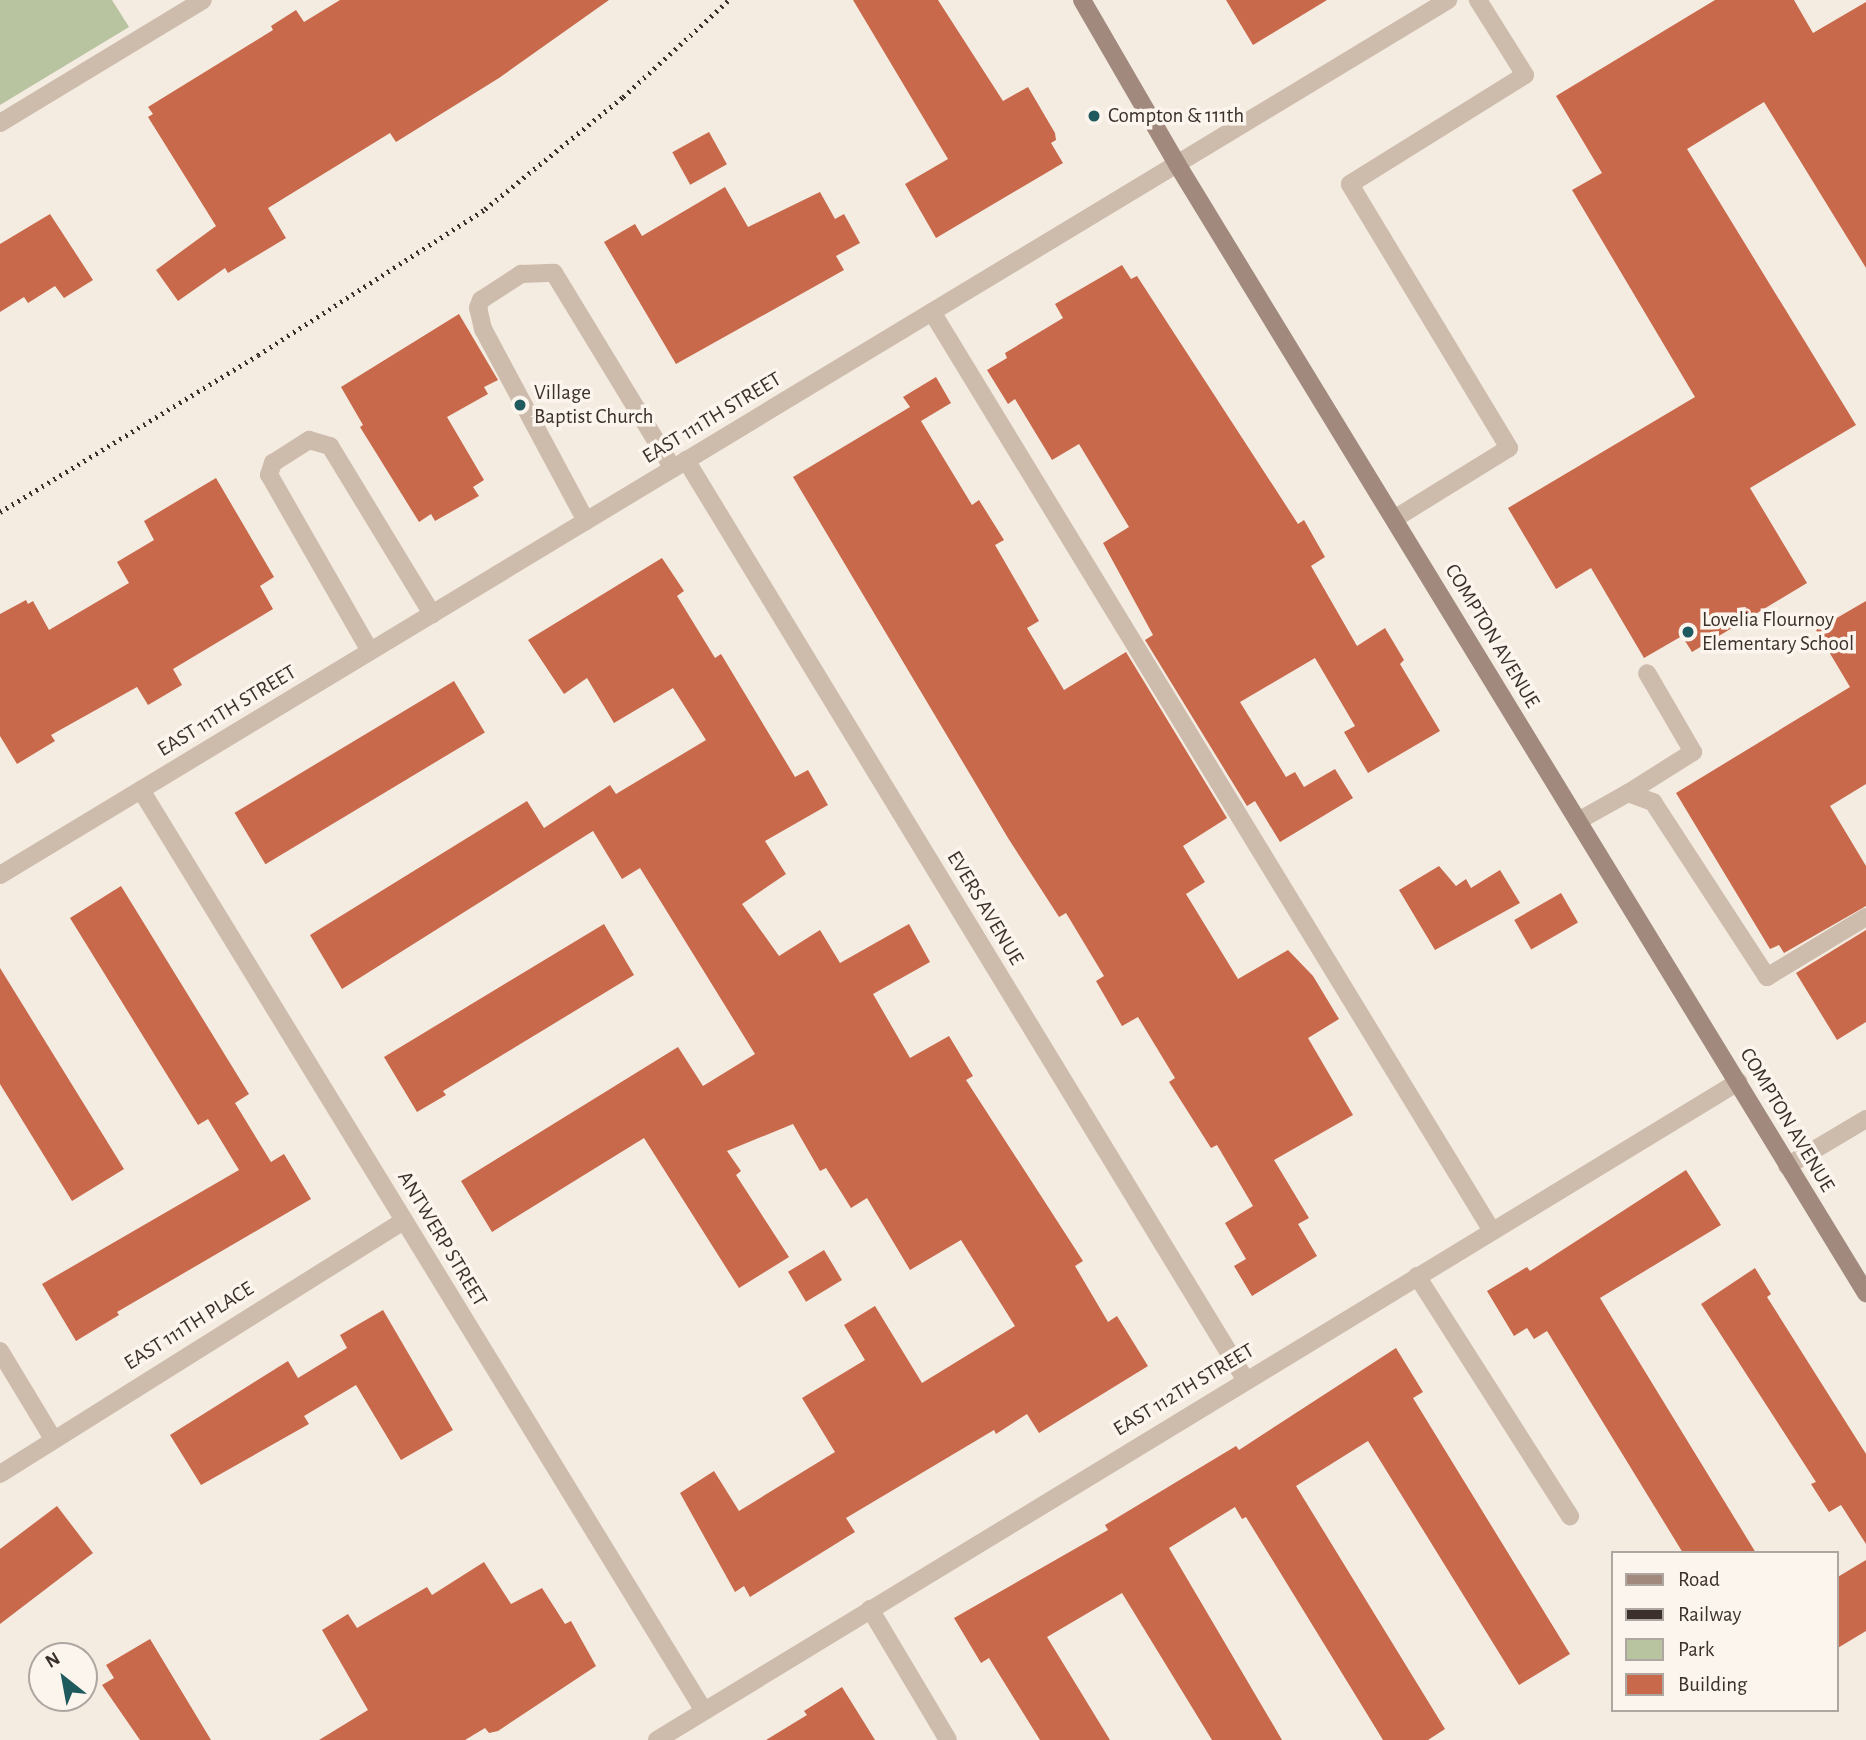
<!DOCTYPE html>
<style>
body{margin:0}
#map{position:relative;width:1866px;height:1740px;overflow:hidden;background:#f4ebe1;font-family:"Alegreya Sans",sans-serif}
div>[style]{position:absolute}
.green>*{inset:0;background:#b8c4a0}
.building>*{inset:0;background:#c8694b;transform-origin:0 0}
.service>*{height:18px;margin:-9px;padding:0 9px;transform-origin:9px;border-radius:9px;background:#cdbbac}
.minor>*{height:18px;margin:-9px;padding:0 9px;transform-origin:9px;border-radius:9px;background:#cdbbac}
.secondary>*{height:18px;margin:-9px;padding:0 9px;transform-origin:9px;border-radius:9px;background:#a18a7d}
.rail>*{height:5px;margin-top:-2.5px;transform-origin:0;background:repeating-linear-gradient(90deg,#3b302b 0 2px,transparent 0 7px)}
.dots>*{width:19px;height:19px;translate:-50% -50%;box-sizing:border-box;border:4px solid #fbf5ee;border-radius:50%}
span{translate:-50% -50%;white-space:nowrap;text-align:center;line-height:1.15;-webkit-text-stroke:7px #fbf5ee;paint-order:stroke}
.poi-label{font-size:21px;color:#3b302b}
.left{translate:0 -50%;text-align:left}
.street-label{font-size:21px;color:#3b302b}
.legend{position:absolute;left:1611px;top:1551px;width:228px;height:161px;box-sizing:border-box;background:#fbf5ee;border:2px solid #aea6a0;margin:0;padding:9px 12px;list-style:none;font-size:21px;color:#3b302b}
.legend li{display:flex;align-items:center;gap:14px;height:35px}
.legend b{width:35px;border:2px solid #aea6a0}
.north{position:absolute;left:28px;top:1642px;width:70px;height:70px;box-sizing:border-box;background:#fbf5ee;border:2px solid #aea6a0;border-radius:50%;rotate:329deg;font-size:19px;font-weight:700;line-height:28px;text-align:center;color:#3b302b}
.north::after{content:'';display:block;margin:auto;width:24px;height:32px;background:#1f5a5e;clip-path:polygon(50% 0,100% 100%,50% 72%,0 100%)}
</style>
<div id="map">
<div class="green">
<i style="clip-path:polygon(0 0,112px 0,129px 27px,0 105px)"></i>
</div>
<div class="building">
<i style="clip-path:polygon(340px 0,609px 0,499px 78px,396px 142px,390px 133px,268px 208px,286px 238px,228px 273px,225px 268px,178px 301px,156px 270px,216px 226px,148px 117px,153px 114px,148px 107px,273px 30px,271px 26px,296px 10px,304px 22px)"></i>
<i style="clip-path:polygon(853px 0,938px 0,1003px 101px,1028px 87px,1055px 133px,1056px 140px,1051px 143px,1063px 163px,936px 238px,905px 184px,948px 159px)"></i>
<i style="clip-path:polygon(1226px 0,1327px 0,1253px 45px)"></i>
<i style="clip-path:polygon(1715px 0,1794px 0,1813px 33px,1866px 2px,1866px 268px,1764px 102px,1687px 149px,1856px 425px,1750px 488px,1807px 583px,1692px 652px,1682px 636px,1644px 658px,1591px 568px,1556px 589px,1508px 508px,1695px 397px,1572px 190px,1602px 173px,1556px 96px)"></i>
<i style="left:709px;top:132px;width:37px;height:42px;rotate:61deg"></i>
<i style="clip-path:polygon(725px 187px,748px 227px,820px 192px,835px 219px,844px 214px,860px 243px,836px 256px,844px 270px,676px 364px,604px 242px,635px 224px,642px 236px)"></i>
<i style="clip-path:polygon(50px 214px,93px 280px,64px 298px,55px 286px,28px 303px,24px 297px,0 312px,0 244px)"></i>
<i style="clip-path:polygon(1122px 265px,1131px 279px,1137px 276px,1298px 524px,1304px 520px,1325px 557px,1311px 566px,1357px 646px,1385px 628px,1404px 660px,1400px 664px,1440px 731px,1368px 773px,1344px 732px,1355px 726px,1315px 658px,1240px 702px,1286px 777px,1295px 772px,1304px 787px,1335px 769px,1353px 798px,1280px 842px,1255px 801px,1247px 806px,1145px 640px,1153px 635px,1103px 543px,1129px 527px,1079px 444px,1052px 460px,1015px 399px,1008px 404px,987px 370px,1007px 358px,1005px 353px,1063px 318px,1055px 304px)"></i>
<i style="clip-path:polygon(459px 314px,498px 380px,484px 387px,488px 394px,447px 417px,484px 480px,473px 487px,479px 496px,435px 521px,431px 514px,419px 522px,360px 427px,363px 425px,341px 387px)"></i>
<i style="clip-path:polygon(936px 377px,951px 403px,921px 421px,972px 505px,979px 500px,1004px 540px,995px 545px,1039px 621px,1027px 628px,1064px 690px,1126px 652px,1227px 818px,1183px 846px,1205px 882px,1186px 894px,1238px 979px,1288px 950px,1313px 976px,1339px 1019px,1308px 1038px,1353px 1115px,1274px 1160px,1309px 1218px,1298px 1224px,1317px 1256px,1252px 1296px,1234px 1266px,1246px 1259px,1225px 1223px,1253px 1206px,1217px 1145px,1211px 1148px,1169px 1082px,1175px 1078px,1138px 1017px,1122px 1026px,1096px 981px,1104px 976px,1066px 913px,1059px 917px,1008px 838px,793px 477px,910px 407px,903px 397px)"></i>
<i style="clip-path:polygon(216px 478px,274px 577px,260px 586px,273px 609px,173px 669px,182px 685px,148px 705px,137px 687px,51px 735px,55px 741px,17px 764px,0 736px,0 614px,26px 600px,28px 604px,33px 601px,49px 630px,129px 583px,117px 562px,154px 540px,144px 521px)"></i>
<i style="clip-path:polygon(662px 558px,684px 591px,677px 596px,715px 658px,721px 654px,795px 777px,808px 770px,828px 805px,765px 841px,786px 874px,742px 904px,779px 956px,820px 930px,840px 963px,909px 924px,930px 962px,873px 994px,910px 1058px,949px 1036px,973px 1076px,966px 1080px,1083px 1261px,1075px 1266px,1108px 1322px,1117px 1316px,1148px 1366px,1039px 1433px,1027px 1414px,996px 1434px,994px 1430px,846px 1518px,855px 1532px,750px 1597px,744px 1586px,735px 1592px,680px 1493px,714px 1471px,739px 1511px,835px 1452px,802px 1398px,865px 1360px,844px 1325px,875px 1306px,922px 1383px,1015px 1326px,961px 1240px,910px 1270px,867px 1198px,851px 1208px,826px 1168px,820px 1171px,793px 1124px,727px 1151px,741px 1171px,736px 1175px,789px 1257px,739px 1288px,644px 1138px,492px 1232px,461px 1181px,678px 1047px,703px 1086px,755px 1054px,640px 868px,622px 879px,593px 831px,342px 989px,310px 935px,527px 801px,544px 828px,610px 785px,616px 794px,706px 740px,673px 688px,614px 723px,587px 678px,564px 694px,528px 640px)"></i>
<i style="clip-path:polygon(1866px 601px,1866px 784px,1830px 806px,1866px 866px,1866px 906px,1784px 953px,1779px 945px,1770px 949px,1676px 793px,1850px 687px,1816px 630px)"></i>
<i style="left:454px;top:681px;width:60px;height:256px;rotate:59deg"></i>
<i style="clip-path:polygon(1439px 866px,1456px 886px,1466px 879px,1471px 888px,1500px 870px,1520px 903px,1435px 950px,1399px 890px)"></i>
<i style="clip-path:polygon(121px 886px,249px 1094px,235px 1103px,271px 1162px,284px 1154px,311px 1199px,117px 1312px,119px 1315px,76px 1341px,42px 1284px,239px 1170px,208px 1119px,198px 1125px,70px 918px)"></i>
<i style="left:1561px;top:893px;width:34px;height:54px;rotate:60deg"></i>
<i style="clip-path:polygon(604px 924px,634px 975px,443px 1091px,446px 1095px,417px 1112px,384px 1057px)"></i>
<i style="clip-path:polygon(1866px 930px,1866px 1022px,1837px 1040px,1796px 973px)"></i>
<i style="clip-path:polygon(0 968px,124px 1169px,72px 1201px,0 1084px)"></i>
<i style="clip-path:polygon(1686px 1170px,1721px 1225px,1600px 1298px,1756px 1553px,1683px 1553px,1547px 1331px,1534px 1339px,1527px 1328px,1514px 1336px,1487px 1291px,1527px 1267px,1530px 1271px)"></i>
<i style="left:824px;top:1250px;width:35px;height:42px;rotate:59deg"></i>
<i style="clip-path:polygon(1755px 1268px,1771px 1294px,1767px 1297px,1866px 1454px,1866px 1544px,1841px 1505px,1829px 1512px,1811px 1484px,1816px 1482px,1701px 1304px)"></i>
<i style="clip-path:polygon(383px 1310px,453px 1430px,401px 1460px,356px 1385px,304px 1416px,309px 1424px,201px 1485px,170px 1435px,288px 1361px,298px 1378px,347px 1348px,340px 1335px)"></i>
<i style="clip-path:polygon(1396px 1348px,1423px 1392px,1413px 1398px,1570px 1654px,1519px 1685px,1368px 1441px,1296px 1486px,1445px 1729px,1428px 1740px,1383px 1740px,1246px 1517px,1242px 1519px,1235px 1507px,1169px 1548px,1282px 1740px,1212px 1740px,1122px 1593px,1047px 1637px,1110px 1740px,1040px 1740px,989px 1658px,981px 1663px,954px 1618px,1108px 1530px,1105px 1525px,1236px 1446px,1239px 1450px)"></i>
<i style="clip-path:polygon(57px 1506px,93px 1553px,0 1624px,0 1549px)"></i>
<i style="clip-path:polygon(1866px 1560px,1866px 1631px,1836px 1649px,1836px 1578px)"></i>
<i style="clip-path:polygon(484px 1562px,511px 1604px,542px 1588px,565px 1624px,571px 1621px,596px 1666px,498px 1731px,489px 1733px,485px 1728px,465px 1740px,319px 1740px,368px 1710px,322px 1630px,348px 1614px,357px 1628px,427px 1587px,432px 1595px)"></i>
<i style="clip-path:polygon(150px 1639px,211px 1740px,140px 1740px,102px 1685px,114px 1678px,106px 1665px)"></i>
<i style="clip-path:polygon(842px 1687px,875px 1740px,766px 1740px,807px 1715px,804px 1711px)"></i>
</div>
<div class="service">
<i style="left:932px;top:312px;width:1076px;rotate:58.64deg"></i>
<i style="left:1394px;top:519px;width:135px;rotate:-31.7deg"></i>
<i style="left:1509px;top:448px;width:308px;rotate:-121.1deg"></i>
<i style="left:1350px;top:184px;width:206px;rotate:-31.9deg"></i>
<i style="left:1525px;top:75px;width:89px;rotate:-122.1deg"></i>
<i style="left:586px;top:521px;width:218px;rotate:-118.2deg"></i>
<i style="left:483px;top:329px;width:22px;rotate:-103deg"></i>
<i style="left:478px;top:308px;width:9px;rotate:-69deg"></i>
<i style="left:481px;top:300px;width:48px;rotate:-33deg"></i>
<i style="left:521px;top:274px;width:33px;rotate:-2deg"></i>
<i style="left:554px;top:273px;width:229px;rotate:58.7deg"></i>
<i style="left:370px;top:651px;width:203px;rotate:-119.8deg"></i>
<i style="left:269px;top:475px;width:13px;rotate:-72deg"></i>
<i style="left:273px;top:463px;width:43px;rotate:-32.6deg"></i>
<i style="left:309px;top:440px;width:22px;rotate:16deg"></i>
<i style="left:330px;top:446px;width:197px;rotate:58.7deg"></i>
<i style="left:1628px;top:793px;width:77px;rotate:-32.2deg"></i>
<i style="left:1693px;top:752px;width:91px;rotate:-120.2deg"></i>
<i style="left:1578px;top:821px;width:57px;rotate:-29.2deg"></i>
<i style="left:1628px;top:793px;width:27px;rotate:20deg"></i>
<i style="left:1653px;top:802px;width:209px;rotate:56.9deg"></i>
<i style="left:1767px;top:977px;width:116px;rotate:-31.2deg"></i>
<i style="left:1417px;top:1276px;width:285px;rotate:57.5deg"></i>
<i style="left:0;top:1351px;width:103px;rotate:58.9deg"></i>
<i style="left:870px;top:1609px;width:152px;rotate:59.2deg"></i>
</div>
<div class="minor">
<i style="left:0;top:123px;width:237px;rotate:-31.2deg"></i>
<i style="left:686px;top:460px;width:1076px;rotate:58.69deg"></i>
<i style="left:141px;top:790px;width:1079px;rotate:58.56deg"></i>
<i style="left:0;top:875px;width:1692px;rotate:-31.14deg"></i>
<i style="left:1787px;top:1166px;width:92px;rotate:-30.7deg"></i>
<i style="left:0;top:1474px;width:477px;rotate:-32.1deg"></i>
<i style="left:657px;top:1740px;width:1266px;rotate:-31.33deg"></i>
</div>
<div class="secondary">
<i style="left:1082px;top:0;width:190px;rotate:59.9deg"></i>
<i style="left:1177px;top:164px;width:1323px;rotate:58.61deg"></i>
</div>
<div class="rail">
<i style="left:0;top:512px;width:302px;rotate:-31.3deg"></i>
<i style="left:258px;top:355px;width:270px;rotate:-32.7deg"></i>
<i style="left:485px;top:209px;width:178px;rotate:-39.1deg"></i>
<i style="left:623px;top:97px;width:144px;rotate:-42.5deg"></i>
</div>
<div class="dots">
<i style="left:1094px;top:116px;background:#1f5a5e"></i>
<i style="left:520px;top:405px;background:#1f5a5e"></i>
<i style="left:1688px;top:632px;background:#1f5a5e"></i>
</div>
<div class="poi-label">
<span class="left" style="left:1108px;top:116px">Compton &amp; 111th</span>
<span class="left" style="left:534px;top:405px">Village<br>Baptist Church</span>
<span class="left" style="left:1702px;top:632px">Lovelia Flournoy<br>Elementary School</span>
</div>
<div class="street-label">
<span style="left:712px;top:418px;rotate:-31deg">EAST 111TH STREET</span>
<span style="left:1492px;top:636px;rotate:59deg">COMPTON AVENUE</span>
<span style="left:227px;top:711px;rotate:-31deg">EAST 111TH STREET</span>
<span style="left:985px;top:908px;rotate:59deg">EVERS AVENUE</span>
<span style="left:1787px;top:1120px;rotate:59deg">COMPTON AVENUE</span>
<span style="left:442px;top:1239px;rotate:59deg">ANTWERP STREET</span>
<span style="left:189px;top:1326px;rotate:-32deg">EAST 111TH PLACE</span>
<span style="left:1184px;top:1390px;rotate:-31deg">EAST 112TH STREET</span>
</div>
<ul class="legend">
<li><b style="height:9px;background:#a18a7d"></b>Road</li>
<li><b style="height:9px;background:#3b302b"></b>Railway</li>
<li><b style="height:19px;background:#b8c4a0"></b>Park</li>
<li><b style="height:19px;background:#c8694b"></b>Building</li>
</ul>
<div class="north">N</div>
</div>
